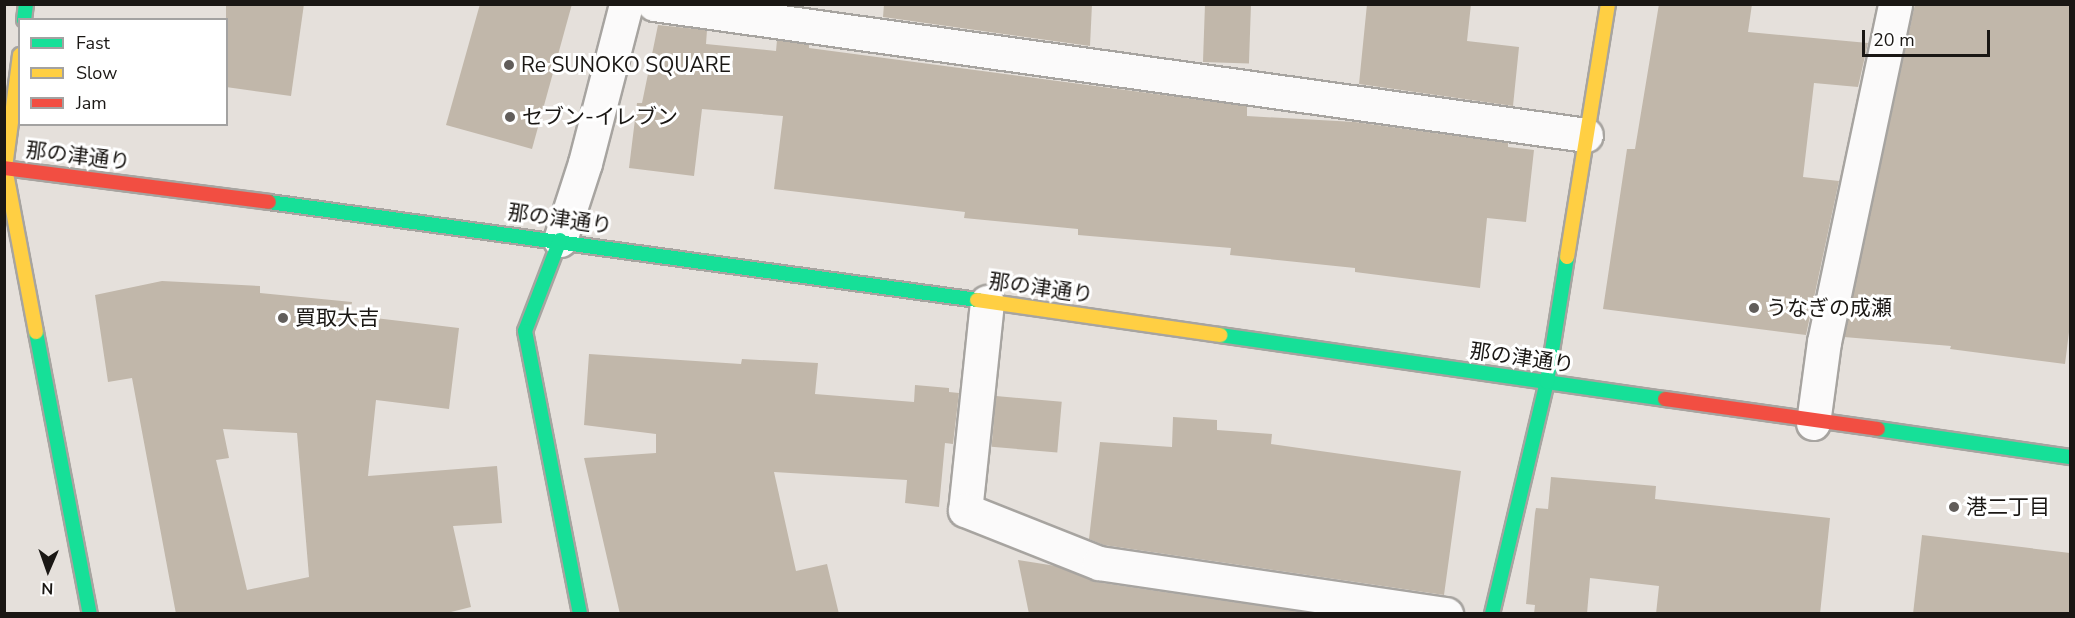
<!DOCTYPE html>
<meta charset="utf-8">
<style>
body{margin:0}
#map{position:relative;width:2075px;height:618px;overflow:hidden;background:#e5e0db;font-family:"Nunito Sans","Noto Sans JP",sans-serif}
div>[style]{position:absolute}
.building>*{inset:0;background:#c1b7aa;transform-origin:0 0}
.roads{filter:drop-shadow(2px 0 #a7a4a0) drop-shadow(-2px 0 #a7a4a0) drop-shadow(0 2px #a7a4a0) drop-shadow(0 -2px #a7a4a0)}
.street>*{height:33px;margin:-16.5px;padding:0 16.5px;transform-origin:16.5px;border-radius:16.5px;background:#fbfafa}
.fast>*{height:14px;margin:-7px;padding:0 7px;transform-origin:7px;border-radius:7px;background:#16e098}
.slow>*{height:14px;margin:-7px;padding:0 7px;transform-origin:7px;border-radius:7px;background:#ffcf43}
.jam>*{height:14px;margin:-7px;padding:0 7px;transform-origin:7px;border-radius:7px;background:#f24e42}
.dots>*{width:16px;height:16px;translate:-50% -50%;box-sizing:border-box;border:3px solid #fff;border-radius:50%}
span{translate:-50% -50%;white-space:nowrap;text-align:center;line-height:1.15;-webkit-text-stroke:6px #fff;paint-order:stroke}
.poi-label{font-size:21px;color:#1a1714}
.left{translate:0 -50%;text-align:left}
.street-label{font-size:21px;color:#1a1714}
.frame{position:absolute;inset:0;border:6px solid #1a1714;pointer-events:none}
.legend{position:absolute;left:18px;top:18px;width:210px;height:108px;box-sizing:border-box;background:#fff;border:2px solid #a3a2a1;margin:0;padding:8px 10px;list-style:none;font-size:18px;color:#1a1714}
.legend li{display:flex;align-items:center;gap:12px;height:30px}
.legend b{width:30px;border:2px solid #a3a2a1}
.north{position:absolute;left:18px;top:540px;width:60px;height:60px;-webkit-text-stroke:4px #fff;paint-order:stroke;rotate:182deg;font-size:16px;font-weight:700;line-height:24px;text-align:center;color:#1a1714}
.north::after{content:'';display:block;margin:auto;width:21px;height:27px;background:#1a1714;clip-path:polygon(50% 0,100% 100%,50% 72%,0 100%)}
.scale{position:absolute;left:1862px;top:30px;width:128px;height:27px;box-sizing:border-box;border:3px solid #1a1714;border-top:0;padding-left:8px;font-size:18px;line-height:21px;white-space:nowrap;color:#1a1714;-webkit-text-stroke:4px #fff;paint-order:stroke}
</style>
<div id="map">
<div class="building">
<i style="clip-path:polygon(226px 4px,304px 4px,291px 96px,226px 87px)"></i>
<i style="clip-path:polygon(480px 4px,572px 4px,532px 149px,446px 125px)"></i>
<i style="clip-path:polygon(884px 4px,1092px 4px,1090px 46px,883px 17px)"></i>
<i style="left:1205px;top:4px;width:46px;height:58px;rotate:2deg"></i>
<i style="clip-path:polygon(1367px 4px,1471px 4px,1467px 41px,1519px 47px,1513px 106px,1359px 84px)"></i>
<i style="clip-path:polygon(1659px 4px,1752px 4px,1748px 32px,1868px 43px,1858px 87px,1814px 83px,1803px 177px,1839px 181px,1806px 335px,1603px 309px,1627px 149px,1635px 149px)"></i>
<i style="clip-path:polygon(1915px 4px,2070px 4px,2070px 324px,2065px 364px,1950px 349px,1951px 346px,1844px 337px)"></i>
<i style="clip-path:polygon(658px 25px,707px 30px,706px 44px,776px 51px,777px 40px,809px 45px,809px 48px,1247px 106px,1247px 116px,1355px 122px,1508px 143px,1508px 147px,1534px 150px,1526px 222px,1487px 218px,1480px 288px,1355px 272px,1355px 268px,1230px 255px,1231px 248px,1078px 235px,1078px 229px,964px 218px,965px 212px,774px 189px,783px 116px,702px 109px,694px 176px,629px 168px,637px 103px,642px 103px)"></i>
<i style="clip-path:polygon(evenodd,162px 281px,260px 286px,260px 293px,352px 302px,350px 315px,459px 328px,449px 409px,376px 400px,368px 476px,497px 466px,502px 523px,453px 526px,471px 607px,443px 614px,176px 614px,132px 378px,108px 382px,95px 295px,162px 281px,223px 429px,297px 433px,309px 577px,247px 590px,216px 460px,229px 458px,223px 429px)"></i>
<i style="clip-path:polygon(589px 354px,741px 364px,742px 359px,818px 363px,815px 394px,914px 402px,915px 385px,949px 388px,949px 392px,959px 393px,953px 444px,945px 443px,939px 507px,905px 503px,907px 480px,774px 472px,796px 571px,827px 564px,839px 614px,620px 614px,584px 458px,656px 453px,656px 434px,584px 425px)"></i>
<i style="left:996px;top:396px;width:66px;height:51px;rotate:5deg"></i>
<i style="clip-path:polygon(1173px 417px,1217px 420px,1217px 430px,1272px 434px,1271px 444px,1461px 471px,1444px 595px,1104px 545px,1089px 539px,1100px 442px,1172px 447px)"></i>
<i style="clip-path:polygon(1551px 477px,1656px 486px,1655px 499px,1830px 518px,1820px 614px,1656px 614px,1659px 586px,1590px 578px,1587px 614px,1534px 614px,1535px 605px,1526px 604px,1535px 513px,1536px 508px,1548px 509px)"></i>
<i style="clip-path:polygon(1922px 535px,2070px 553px,2070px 614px,1913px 614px)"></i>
<i style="clip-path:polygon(1018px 560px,1056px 566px,1096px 582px,1314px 614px,1029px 614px)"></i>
</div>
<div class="roads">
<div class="street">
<i style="left:654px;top:4px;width:941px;rotate:8deg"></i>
<i style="left:560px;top:240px;width:81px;rotate:-72deg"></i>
<i style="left:585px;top:163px;width:164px;rotate:-75.5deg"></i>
<i style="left:987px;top:302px;width:209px;rotate:96deg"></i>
<i style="left:965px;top:510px;width:144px;rotate:21.6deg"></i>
<i style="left:1099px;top:563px;width:351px;rotate:8.4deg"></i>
<i style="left:1813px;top:423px;width:82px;rotate:-82.3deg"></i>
<i style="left:1824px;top:342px;width:345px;rotate:-78.1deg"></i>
</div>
<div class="fast">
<i style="left:24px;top:20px;width:16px;rotate:-83deg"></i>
<i style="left:269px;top:202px;width:715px;rotate:7.88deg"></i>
<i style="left:560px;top:240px;width:97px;rotate:111deg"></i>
<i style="left:525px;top:331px;width:288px;rotate:79deg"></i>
<i style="left:36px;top:332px;width:287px;rotate:79.2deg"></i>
<i style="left:1220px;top:335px;width:450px;rotate:8.2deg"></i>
<i style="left:1878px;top:429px;width:194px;rotate:8.3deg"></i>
<i style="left:1492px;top:614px;width:238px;rotate:-76.7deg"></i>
<i style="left:1547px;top:382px;width:127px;rotate:-80.9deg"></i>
</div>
<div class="slow">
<i style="left:20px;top:55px;width:114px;rotate:97.6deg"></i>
<i style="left:5px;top:168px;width:167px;rotate:79.3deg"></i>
<i style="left:1567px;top:257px;width:256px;rotate:-80.8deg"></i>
<i style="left:977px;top:300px;width:246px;rotate:8.2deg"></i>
</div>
<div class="jam">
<i style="left:4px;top:168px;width:267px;rotate:7.3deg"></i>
<i style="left:1665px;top:399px;width:215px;rotate:8deg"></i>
</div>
</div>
<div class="dots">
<i style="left:509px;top:65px;background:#615d5a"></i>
<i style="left:510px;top:117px;background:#615d5a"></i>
<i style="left:1754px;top:308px;background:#615d5a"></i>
<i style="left:283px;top:318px;background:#615d5a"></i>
<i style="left:1954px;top:507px;background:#615d5a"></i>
</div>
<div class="poi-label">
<span class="left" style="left:521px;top:65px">Re SUNOKO SQUARE</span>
<span class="left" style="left:522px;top:117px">セブン-イレブン</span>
<span class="left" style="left:1766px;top:308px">うなぎの成瀬</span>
<span class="left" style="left:295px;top:318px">買取大吉</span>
<span class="left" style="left:1966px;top:507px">港二丁目</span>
</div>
<div class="street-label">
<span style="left:78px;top:156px;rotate:7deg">那の津通り</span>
<span style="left:560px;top:219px;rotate:8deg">那の津通り</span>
<span style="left:1041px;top:288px;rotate:8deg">那の津通り</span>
<span style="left:1522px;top:358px;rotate:8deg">那の津通り</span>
</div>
<div class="frame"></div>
<ul class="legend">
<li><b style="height:8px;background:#16e098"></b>Fast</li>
<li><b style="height:8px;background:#ffcf43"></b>Slow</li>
<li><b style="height:8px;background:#f24e42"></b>Jam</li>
</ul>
<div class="north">N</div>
<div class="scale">20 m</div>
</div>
